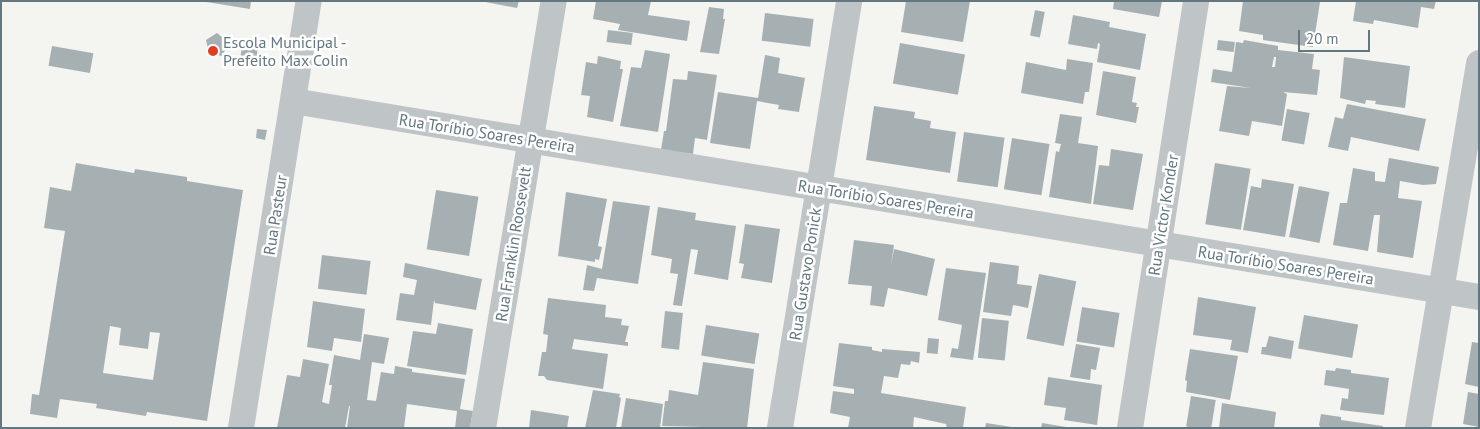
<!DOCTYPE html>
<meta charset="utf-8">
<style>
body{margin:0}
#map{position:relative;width:1480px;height:429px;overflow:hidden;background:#f4f4f0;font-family:"PT Sans",sans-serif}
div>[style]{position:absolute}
.building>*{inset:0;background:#a6b0b3;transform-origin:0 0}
.street>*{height:26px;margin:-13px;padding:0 13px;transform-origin:13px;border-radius:13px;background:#bfc4c6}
.dots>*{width:14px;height:14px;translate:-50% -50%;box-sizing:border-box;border:2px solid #fff;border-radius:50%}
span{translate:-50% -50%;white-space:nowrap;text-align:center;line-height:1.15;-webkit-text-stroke:5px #fff;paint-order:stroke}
.poi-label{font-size:16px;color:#637781}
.left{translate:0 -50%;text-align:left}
.street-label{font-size:16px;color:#637781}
.frame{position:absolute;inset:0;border:2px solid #637781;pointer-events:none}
.scale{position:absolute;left:1298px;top:30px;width:72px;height:22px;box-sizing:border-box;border:2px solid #637781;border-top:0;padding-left:6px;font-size:15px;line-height:18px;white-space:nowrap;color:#637781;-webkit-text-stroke:4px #fff;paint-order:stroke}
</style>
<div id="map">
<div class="building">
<i style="clip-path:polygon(200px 1px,251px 1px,250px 9px)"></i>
<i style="clip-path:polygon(480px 1px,519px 1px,517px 8px)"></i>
<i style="clip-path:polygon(596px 1px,651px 1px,648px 15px,690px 21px,687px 41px,618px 30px,620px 24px,593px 19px)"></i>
<i style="clip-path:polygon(906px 1px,970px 1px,963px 42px,901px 32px)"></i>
<i style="clip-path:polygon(1114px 1px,1162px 1px,1159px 17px,1113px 9px)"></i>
<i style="clip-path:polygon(1243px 1px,1320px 2px,1313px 47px,1263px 40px,1263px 35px,1239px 31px)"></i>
<i style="clip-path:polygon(1356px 1px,1436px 1px,1434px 9px,1421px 7px,1418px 28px,1374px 20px,1373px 24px,1353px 21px)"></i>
<i style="clip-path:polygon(709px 7px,724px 9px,723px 19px,725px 19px,719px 54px,700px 52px)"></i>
<i style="left:1035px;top:10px;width:10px;height:26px;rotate:11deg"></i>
<i style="left:765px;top:13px;width:49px;height:28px;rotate:7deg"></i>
<i style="clip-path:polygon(1073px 15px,1110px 22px,1109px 27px,1146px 34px,1140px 70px,1097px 62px,1100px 44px,1098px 43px,1097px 49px,1068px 44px)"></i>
<i style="left:608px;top:30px;width:25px;height:12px;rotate:7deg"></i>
<i style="clip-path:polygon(217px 33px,229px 43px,222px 56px,209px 53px,206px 40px)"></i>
<i style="left:1218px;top:40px;width:17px;height:10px;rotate:7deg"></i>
<i style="clip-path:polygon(evenodd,1244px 40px,1278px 46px,1278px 50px,1314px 54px,1312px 69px,1320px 70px,1317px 95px,1283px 92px,1287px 94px,1282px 126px,1252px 121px,1249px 136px,1219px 131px,1227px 86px,1251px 88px,1211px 82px,1213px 69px,1232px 72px,1236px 42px,1243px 43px,1244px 40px,1274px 57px,1276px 57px,1275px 67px,1272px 67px,1274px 57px)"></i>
<i style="left:900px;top:43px;width:66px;height:41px;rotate:10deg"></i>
<i style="left:242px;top:45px;width:16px;height:15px;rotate:7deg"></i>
<i style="left:52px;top:46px;width:42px;height:20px;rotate:10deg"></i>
<i style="clip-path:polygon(645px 50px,670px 54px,658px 132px,620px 126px,631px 67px,641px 68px)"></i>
<i style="clip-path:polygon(765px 55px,780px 58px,778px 73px,805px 78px,799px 112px,778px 109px,779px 105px,757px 101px,750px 149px,710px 143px,718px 92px,758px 98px)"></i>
<i style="clip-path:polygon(598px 56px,621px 61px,620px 69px,623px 69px,613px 122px,587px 117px,590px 96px,581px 95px,586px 62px,597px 64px)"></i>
<i style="clip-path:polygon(1344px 57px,1410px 66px,1405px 108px,1375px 104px,1376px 101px,1366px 100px,1365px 104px,1340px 98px)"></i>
<i style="clip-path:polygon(1067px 59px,1093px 63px,1089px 92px,1085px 92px,1083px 104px,1021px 93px,1026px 62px,1066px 70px)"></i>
<i style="clip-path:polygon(688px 71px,717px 75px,707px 140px,695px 138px,693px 154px,661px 150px,664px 131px,666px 131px,673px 79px,687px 80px)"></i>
<i style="clip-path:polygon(1103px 71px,1136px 77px,1132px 102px,1137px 103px,1136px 107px,1139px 107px,1136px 123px,1096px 115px)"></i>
<i style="clip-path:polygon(1347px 104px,1426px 119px,1419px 151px,1351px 137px,1348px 151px,1328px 147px,1335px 117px,1343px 119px)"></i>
<i style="clip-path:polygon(874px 106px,915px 112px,914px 118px,931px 121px,930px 128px,956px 132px,950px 173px,866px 160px)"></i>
<i style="left:1287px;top:109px;width:23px;height:32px;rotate:10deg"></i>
<i style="clip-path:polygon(1060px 114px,1082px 117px,1078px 143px,1098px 146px,1091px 204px,1049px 197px,1056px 151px,1059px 152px,1061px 144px,1055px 143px)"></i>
<i style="clip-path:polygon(257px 129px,267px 130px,265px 140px,256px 138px)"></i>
<i style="left:964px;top:132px;width:41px;height:50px;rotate:8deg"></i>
<i style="left:1012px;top:138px;width:38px;height:52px;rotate:9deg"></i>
<i style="clip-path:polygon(1111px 149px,1143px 154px,1133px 210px,1093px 204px,1099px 165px,1109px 166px)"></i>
<i style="clip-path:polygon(1389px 158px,1439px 167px,1436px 184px,1423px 185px,1400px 181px,1398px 198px,1422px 201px,1413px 258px,1377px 252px,1380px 215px,1374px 215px,1368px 251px,1333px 245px,1340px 203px,1347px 203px,1353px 168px,1375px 172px,1375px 181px,1385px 182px)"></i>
<i style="clip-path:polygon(evenodd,76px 163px,134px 173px,135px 169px,187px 177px,187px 181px,243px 190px,207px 421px,147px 412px,146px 416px,96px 408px,97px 404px,60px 399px,57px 418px,30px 414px,32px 394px,39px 395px,65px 231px,44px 228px,50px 187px,71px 191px,76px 163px,110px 326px,121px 328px,119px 345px,148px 349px,150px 332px,160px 333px,153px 380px,103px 373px,110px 326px)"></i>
<i style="left:1215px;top:163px;width:36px;height:62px;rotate:9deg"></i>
<i style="clip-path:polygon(1262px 179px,1294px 184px,1285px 237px,1243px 230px,1251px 186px,1261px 188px)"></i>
<i style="left:1299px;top:186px;width:31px;height:52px;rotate:11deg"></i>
<i style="left:436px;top:190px;width:43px;height:60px;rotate:9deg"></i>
<i style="clip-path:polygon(566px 192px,607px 199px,598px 246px,602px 247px,599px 260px,595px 259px,595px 262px,558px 256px)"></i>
<i style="clip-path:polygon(613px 201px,650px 206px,638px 284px,597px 278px,594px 291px,583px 290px,587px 265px,602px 269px)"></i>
<i style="clip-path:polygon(658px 207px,696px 213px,695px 220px,736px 226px,728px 280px,694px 274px,698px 250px,691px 249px,682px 306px,673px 305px,678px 274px,670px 273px,672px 259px,651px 255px)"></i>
<i style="clip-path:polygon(745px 224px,780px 229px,772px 283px,741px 278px,744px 264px,739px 263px)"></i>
<i style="clip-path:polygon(854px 240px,894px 245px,891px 265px,894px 249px,935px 259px,927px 296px,888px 288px,884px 307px,870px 305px,872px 286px,848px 284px)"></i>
<i style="left:322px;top:255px;width:49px;height:34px;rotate:7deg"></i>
<i style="clip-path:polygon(990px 262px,1019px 266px,1017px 284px,1032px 286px,1028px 308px,1013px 305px,1011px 316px,983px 312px)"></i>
<i style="clip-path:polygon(405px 263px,482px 279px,476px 310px,435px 303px,434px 300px,431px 325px,396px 320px,400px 293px,414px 295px,417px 280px,403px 277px)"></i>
<i style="clip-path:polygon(946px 268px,986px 273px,973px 360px,950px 357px,952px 348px,958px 349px,962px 325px,938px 320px)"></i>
<i style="left:1039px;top:274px;width:38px;height:66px;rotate:11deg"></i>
<i style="clip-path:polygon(1198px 297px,1256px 307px,1248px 353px,1230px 350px,1232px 340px,1193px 335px)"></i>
<i style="clip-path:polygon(548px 298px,606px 305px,605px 317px,622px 319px,621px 325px,629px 326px,625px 342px,628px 342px,628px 346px,574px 339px,572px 349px,608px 354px,603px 389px,547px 380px,544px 376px,538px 376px,542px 352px,546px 352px,548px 335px,543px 334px)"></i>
<i style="clip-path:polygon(313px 301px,365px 309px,361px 342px,334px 338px,332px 351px,307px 347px)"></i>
<i style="left:1082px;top:307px;width:38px;height:35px;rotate:9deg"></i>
<i style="left:665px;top:311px;width:18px;height:37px;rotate:6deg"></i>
<i style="left:1304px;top:315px;width:55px;height:34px;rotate:10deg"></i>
<i style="left:982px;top:318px;width:27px;height:40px;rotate:6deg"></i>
<i style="clip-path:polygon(438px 323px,473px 329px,466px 375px,407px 366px,413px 331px,436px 334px)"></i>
<i style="left:706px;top:325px;width:54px;height:31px;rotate:9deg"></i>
<i style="clip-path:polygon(364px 334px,389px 338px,384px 364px,372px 362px,367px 400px,376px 401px,381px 372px,394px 374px,395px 366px,412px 369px,412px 372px,465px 379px,460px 409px,473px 411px,470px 428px,455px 428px,457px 411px,407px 404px,404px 428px,347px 428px,350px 406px,349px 406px,345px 428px,277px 428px,287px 375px,300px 377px,303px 359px,329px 364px,322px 402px,329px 404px,332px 385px,329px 385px,334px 355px,360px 360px)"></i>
<i style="clip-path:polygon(1269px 336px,1294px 341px,1291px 359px,1261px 354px,1262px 347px,1266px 347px)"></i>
<i style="left:928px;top:338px;width:11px;height:15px;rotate:5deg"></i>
<i style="clip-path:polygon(1472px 342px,1479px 343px,1479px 387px,1465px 384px)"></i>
<i style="clip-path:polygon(839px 343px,872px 347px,872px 350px,882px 352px,882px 349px,920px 352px,919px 363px,911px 361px,910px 365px,901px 364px,898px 378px,884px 376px,881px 393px,966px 407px,963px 428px,947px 428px,946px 424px,914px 417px,913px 428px,848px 428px,850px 417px,830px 413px,833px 391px,854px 394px,854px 389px,833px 386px)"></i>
<i style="clip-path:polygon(1076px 344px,1100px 348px,1096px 370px,1091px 369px,1090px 380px,1070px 377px)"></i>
<i style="clip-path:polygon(1190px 349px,1238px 356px,1230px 400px,1186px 392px,1187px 381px,1185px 380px)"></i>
<i style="clip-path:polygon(703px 362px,754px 369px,747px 428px,662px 426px,665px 401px,668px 401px,669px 390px,698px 395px)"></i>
<i style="clip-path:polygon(1336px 368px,1351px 370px,1351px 373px,1389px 378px,1384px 415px,1340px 410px,1342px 398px,1348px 399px,1349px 389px,1324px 385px,1326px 370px,1335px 371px)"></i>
<i style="clip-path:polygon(1048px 377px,1102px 385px,1097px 425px,1064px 420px,1066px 408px,1044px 405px)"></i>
<i style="clip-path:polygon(593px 390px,620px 394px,619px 397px,621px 398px,616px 428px,585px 428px)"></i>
<i style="clip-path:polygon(1468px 392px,1479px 394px,1479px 427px,1463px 424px)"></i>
<i style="left:1191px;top:396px;width:25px;height:31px;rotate:9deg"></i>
<i style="clip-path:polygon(626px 398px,663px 404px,660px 428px,621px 428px)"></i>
<i style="clip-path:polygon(1222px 403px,1276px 412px,1274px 428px,1219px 428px)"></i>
<i style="clip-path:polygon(531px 410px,569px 416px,567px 428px,529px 428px)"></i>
<i style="clip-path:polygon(1321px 414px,1341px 417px,1341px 420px,1383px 426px,1382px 428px,1321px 428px,1319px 425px)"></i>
<i style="clip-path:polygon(986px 423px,1012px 427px,1012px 428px,985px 428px)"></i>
<i style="clip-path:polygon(1042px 423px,1066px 427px,1066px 428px,1041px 428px)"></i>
</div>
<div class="street">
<i style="left:293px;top:101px;width:1202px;rotate:9.38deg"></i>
<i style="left:241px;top:428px;width:432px;rotate:-81deg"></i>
<i style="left:483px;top:428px;width:433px;rotate:-80.6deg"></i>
<i style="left:780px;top:428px;width:433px;rotate:-80.8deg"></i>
<i style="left:1130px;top:428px;width:432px;rotate:-81.2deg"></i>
<i style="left:1418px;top:428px;width:370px;rotate:-80.5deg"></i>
</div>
<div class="dots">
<i style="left:213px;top:51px;background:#e33c22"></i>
</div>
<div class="poi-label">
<span class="left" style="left:223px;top:51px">Escola Municipal -<br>Prefeito Max Colin</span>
</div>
<div class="street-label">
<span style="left:487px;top:133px;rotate:9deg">Rua Toríbio Soares Pereira</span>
<span style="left:886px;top:199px;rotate:9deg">Rua Toríbio Soares Pereira</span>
<span style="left:275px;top:215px;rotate:-81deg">Rua Pasteur</span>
<span style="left:1163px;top:215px;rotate:-81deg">Rua Victor Konder</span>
<span style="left:513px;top:244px;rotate:-81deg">Rua Franklin Roosevelt</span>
<span style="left:1286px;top:265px;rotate:9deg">Rua Toríbio Soares Pereira</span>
<span style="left:805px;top:274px;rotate:-81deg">Rua Gustavo Ponick</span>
</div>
<div class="frame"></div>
<div class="scale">20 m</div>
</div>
